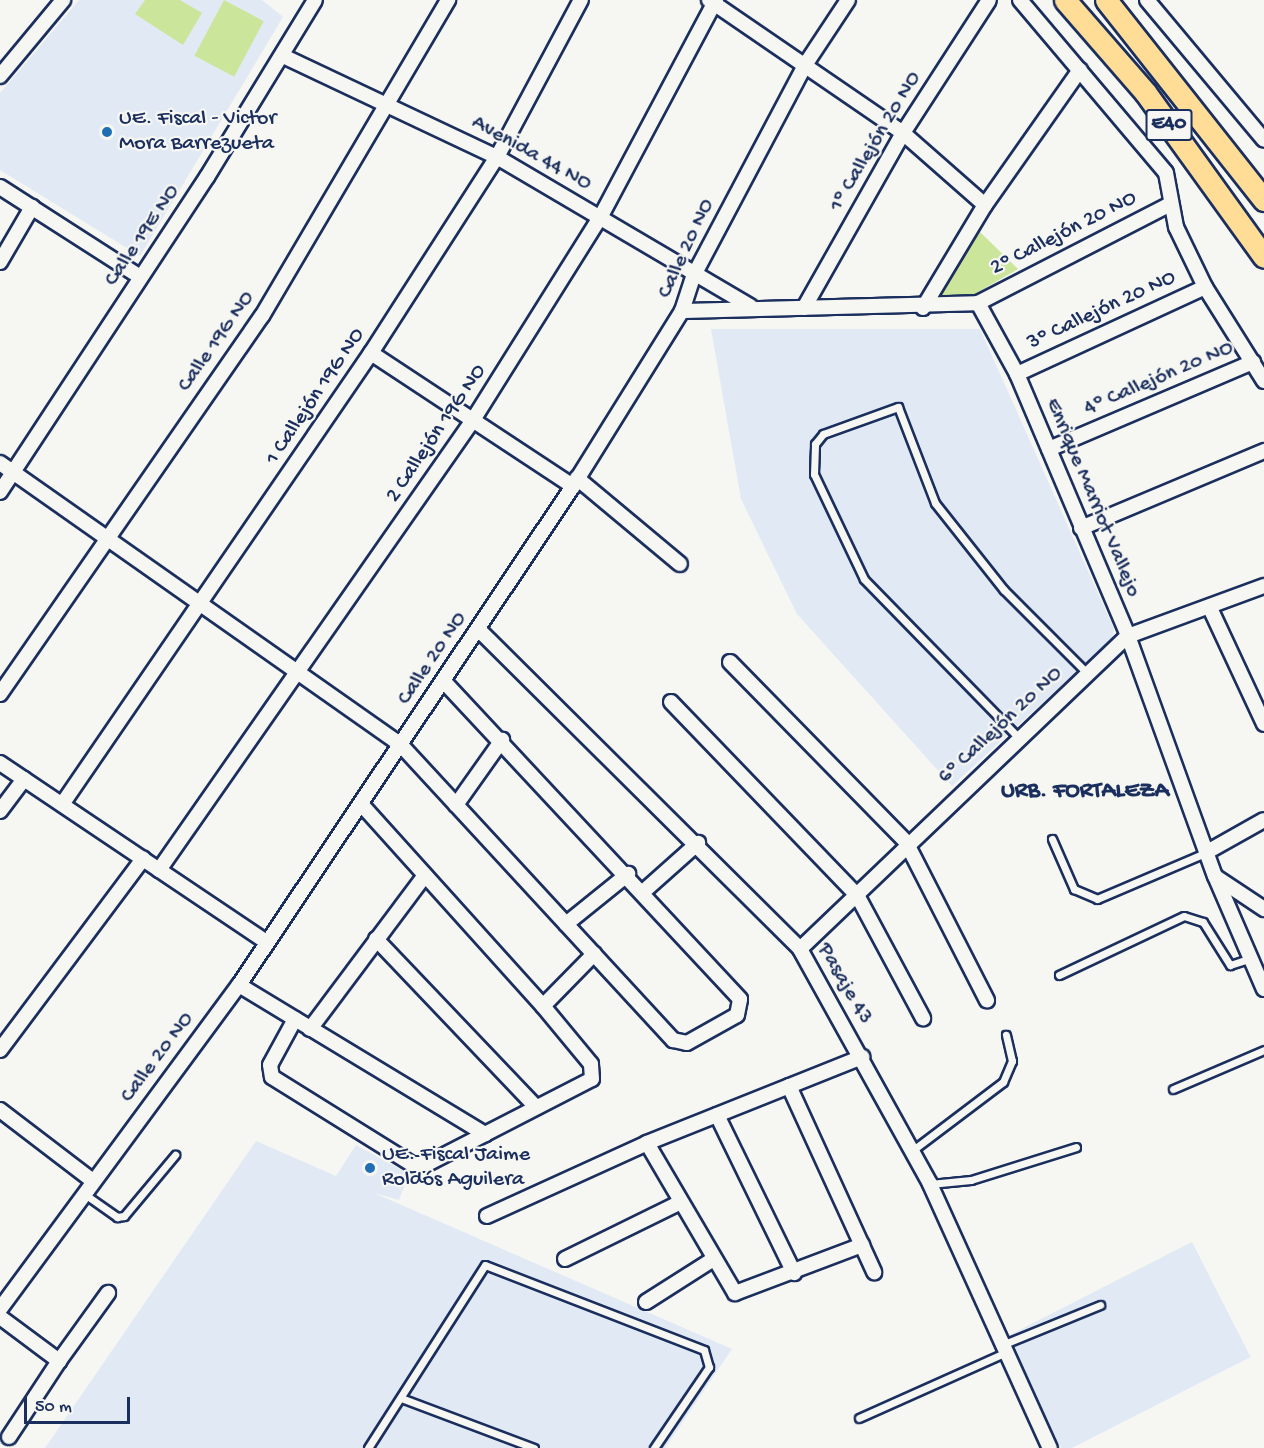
<!DOCTYPE html>
<meta charset="utf-8">
<style>
body{margin:0}
#map{position:relative;width:1264px;height:1448px;overflow:hidden;background:#f6f6f2;font-family:"Gochi Hand",sans-serif}
div>[style]{position:absolute}
.built>*{inset:0;background:#e1eaf4;transform-origin:0 0}
.green>*{inset:0;background:#cbe59b;transform-origin:0 0}
.roads{filter:drop-shadow(2px 0 #1b2f5e) drop-shadow(-2px 0 #1b2f5e) drop-shadow(0 2px #1b2f5e) drop-shadow(0 -2px #1b2f5e)}
.service>*{height:7px;margin:-3.5px;padding:0 3.5px;transform-origin:3.5px;border-radius:3.5px;background:#f6f6f2}
.minor>*{height:14px;margin:-7px;padding:0 7px;transform-origin:7px;border-radius:7px;background:#f6f6f2}
.trunk>*{height:21px;margin:-10.5px;padding:0 10.5px;transform-origin:10.5px;border-radius:10.5px;background:#ffdd96}
.dots>*{width:16px;height:16px;translate:-50% -50%;box-sizing:border-box;border:3px solid #f6f6f2;border-radius:50%}
span{translate:-50% -50%;white-space:nowrap;text-align:center;line-height:1.15;-webkit-text-stroke:4.5px #f6f6f2;paint-order:stroke}
.shield-label span{padding:2px 4px;background:#f6f6f2;border:2px solid;border-radius:4px;-webkit-text-stroke-width:0}
.shield-label{font-size:21px;color:#1b2f5e;font-weight:700}
.poi-label{font-size:22px;color:#1b2f5e}
.left{translate:0 -50%;text-align:left}
.street-label{font-size:22px;color:#1b2f5e}
.neighbourhood-label{font-size:24px;color:#1b2f5e;font-weight:700}
.scale{position:absolute;left:24px;top:1397px;width:106px;height:27px;box-sizing:border-box;border:3px solid #1b2f5e;border-top:0;padding-left:8px;font-size:18px;line-height:21px;white-space:nowrap;color:#1b2f5e;-webkit-text-stroke:4px #f6f6f2;paint-order:stroke}
</style>
<div id="map">
<div class="built">
<i style="clip-path:polygon(79px 0,262px 0,283px 17px,140px 256px,0 170px,0 93px)"></i>
<i style="clip-path:polygon(711px 329px,980px 329px,1114px 629px,1112px 639px,952px 786px,797px 614px,741px 499px)"></i>
<i style="clip-path:polygon(256px 1141px,336px 1176px,356px 1145px,409px 1174px,399px 1200px,374px 1193px,732px 1349px,665px 1448px,45px 1448px)"></i>
<i style="left:1192px;top:1242px;width:129px;height:210px;rotate:63deg"></i>
</div>
<div class="green">
<i style="clip-path:polygon(145px 0,180px 0,202px 13px,183px 45px,135px 14px)"></i>
<i style="left:224px;top:0;width:45px;height:63px;rotate:28deg"></i>
<i style="clip-path:polygon(980px 232px,1018px 269px,964px 300px,949px 303px,937px 296px)"></i>
</div>
<div class="roads">
<div class="service">
<i style="left:1019px;top:738px;width:222px;rotate:-134.3deg"></i>
<i style="left:864px;top:579px;width:116px;rotate:-115.5deg"></i>
<i style="left:814px;top:474px;width:30px;rotate:-88deg"></i>
<i style="left:815px;top:444px;width:13px;rotate:-51deg"></i>
<i style="left:823px;top:434px;width:80px;rotate:-19.8deg"></i>
<i style="left:898px;top:407px;width:103px;rotate:68.9deg"></i>
<i style="left:935px;top:503px;width:111px;rotate:51.6deg"></i>
<i style="left:1004px;top:590px;width:119px;rotate:45deg"></i>
<i style="left:1052px;top:839px;width:55px;rotate:66.3deg"></i>
<i style="left:1074px;top:889px;width:25px;rotate:23deg"></i>
<i style="left:1097px;top:899px;width:120px;rotate:-23.1deg"></i>
<i style="left:1059px;top:975px;width:138px;rotate:-25.3deg"></i>
<i style="left:1184px;top:916px;width:20px;rotate:18deg"></i>
<i style="left:1203px;top:922px;width:51px;rotate:57.9deg"></i>
<i style="left:1230px;top:965px;width:23px;rotate:-18deg"></i>
<i style="left:1173px;top:1089px;width:99px;rotate:-23.2deg"></i>
<i style="left:913px;top:1150px;width:113px;rotate:-37.1deg"></i>
<i style="left:1003px;top:1082px;width:23px;rotate:-67deg"></i>
<i style="left:1012px;top:1061px;width:27px;rotate:-103deg"></i>
<i style="left:930px;top:1184px;width:41px;rotate:-5.6deg"></i>
<i style="left:971px;top:1180px;width:110px;rotate:-17.4deg"></i>
<i style="left:83px;top:1193px;width:42px;rotate:35.2deg"></i>
<i style="left:117px;top:1217px;width:7px;rotate:-8deg"></i>
<i style="left:124px;top:1216px;width:80px;rotate:-50.1deg"></i>
<i style="left:1002px;top:1345px;width:106px;rotate:-22.2deg"></i>
<i style="left:401px;top:1398px;width:142px;rotate:20.6deg"></i>
<i style="left:859px;top:1418px;width:159px;rotate:-24.1deg"></i>
<i style="left:368px;top:1448px;width:217px;rotate:-57.4deg"></i>
<i style="left:485px;top:1265px;width:235px;rotate:21.2deg"></i>
<i style="left:704px;top:1350px;width:18px;rotate:74deg"></i>
<i style="left:709px;top:1367px;width:98px;rotate:124.2deg"></i>
</div>
<div class="minor">
<i style="left:709px;top:0;width:235px;rotate:34.4deg"></i>
<i style="left:903px;top:133px;width:109px;rotate:41.3deg"></i>
<i style="left:1020px;top:0;width:226px;rotate:49.8deg"></i>
<i style="left:1166px;top:173px;width:55px;rotate:79.5deg"></i>
<i style="left:1176px;top:227px;width:67px;rotate:64.2deg"></i>
<i style="left:1205px;top:287px;width:111px;rotate:57.9deg"></i>
<i style="left:1147px;top:0;width:182px;rotate:50.1deg"></i>
<i style="left:283px;top:56px;width:237px;rotate:25.3deg"></i>
<i style="left:497px;top:157px;width:294px;rotate:30.5deg"></i>
<i style="left:0;top:76px;width:99px;rotate:-50.3deg"></i>
<i style="left:0;top:187px;width:166px;rotate:32.7deg"></i>
<i style="left:0;top:262px;width:64px;rotate:-59.8deg"></i>
<i style="left:978px;top:303px;width:81px;rotate:61.2deg"></i>
<i style="left:1017px;top:374px;width:285px;rotate:67deg"></i>
<i style="left:1128px;top:636px;width:255px;rotate:70.1deg"></i>
<i style="left:1215px;top:876px;width:123px;rotate:66.6deg"></i>
<i style="left:804px;top:308px;width:201px;rotate:-60.5deg"></i>
<i style="left:903px;top:133px;width:158px;rotate:-57.1deg"></i>
<i style="left:923px;top:308px;width:120px;rotate:-59deg"></i>
<i style="left:985px;top:205px;width:165px;rotate:-54.9deg"></i>
<i style="left:682px;top:311px;width:296px;rotate:-1.5deg"></i>
<i style="left:978px;top:303px;width:217px;rotate:-27.2deg"></i>
<i style="left:371px;top:353px;width:242px;rotate:33.4deg"></i>
<i style="left:1017px;top:374px;width:207px;rotate:-24.8deg"></i>
<i style="left:1049px;top:449px;width:222px;rotate:-23.1deg"></i>
<i style="left:0;top:463px;width:489px;rotate:35.1deg"></i>
<i style="left:400px;top:744px;width:403px;rotate:47.3deg"></i>
<i style="left:673px;top:1040px;width:14px;rotate:12deg"></i>
<i style="left:687px;top:1043px;width:57px;rotate:-29.2deg"></i>
<i style="left:737px;top:1015px;width:16px;rotate:-79deg"></i>
<i style="left:740px;top:999px;width:435px;rotate:-133deg"></i>
<i style="left:577px;top:478px;width:134px;rotate:39.9deg"></i>
<i style="left:0;top:492px;width:377px;rotate:-56.7deg"></i>
<i style="left:207px;top:177px;width:207px;rotate:-58.6deg"></i>
<i style="left:1081px;top:528px;width:199px;rotate:-22.8deg"></i>
<i style="left:1210px;top:608px;width:128px;rotate:65deg"></i>
<i style="left:478px;top:629px;width:454px;rotate:44.8deg"></i>
<i style="left:800px;top:949px;width:269px;rotate:61deg"></i>
<i style="left:930px;top:1184px;width:290px;rotate:65.6deg"></i>
<i style="left:730px;top:662px;width:252px;rotate:45.6deg"></i>
<i style="left:906px;top:842px;width:178px;rotate:62.9deg"></i>
<i style="left:0;top:694px;width:460px;rotate:-55.3deg"></i>
<i style="left:262px;top:316px;width:367px;rotate:-59.5deg"></i>
<i style="left:671px;top:702px;width:268px;rotate:46.1deg"></i>
<i style="left:857px;top:895px;width:140px;rotate:61.8deg"></i>
<i style="left:0;top:763px;width:321px;rotate:33.9deg"></i>
<i style="left:63px;top:803px;width:545px;rotate:-55.61deg"></i>
<i style="left:371px;top:353px;width:233px;rotate:-57.3deg"></i>
<i style="left:497px;top:157px;width:178px;rotate:-61.9deg"></i>
<i style="left:456px;top:805px;width:80px;rotate:-54.7deg"></i>
<i style="left:0;top:811px;width:40px;rotate:-53deg"></i>
<i style="left:1207px;top:852px;width:65px;rotate:-29.3deg"></i>
<i style="left:159px;top:870px;width:549px;rotate:-55.09deg"></i>
<i style="left:473px;top:420px;width:241px;rotate:-57.9deg"></i>
<i style="left:601px;top:216px;width:245px;rotate:-62deg"></i>
<i style="left:1216px;top:877px;width:58px;rotate:33.7deg"></i>
<i style="left:643px;top:892px;width:74px;rotate:-41.7deg"></i>
<i style="left:566px;top:924px;width:80px;rotate:-38.9deg"></i>
<i style="left:376px;top:939px;width:232px;rotate:46.4deg"></i>
<i style="left:800px;top:949px;width:453px;rotate:-43.7deg"></i>
<i style="left:1128px;top:636px;width:145px;rotate:-20.2deg"></i>
<i style="left:239px;top:985px;width:288px;rotate:31.2deg"></i>
<i style="left:485px;top:1134px;width:120px;rotate:-27.2deg"></i>
<i style="left:592px;top:1079px;width:15px;rotate:-94deg"></i>
<i style="left:591px;top:1064px;width:75px;rotate:-129.6deg"></i>
<i style="left:543px;top:1006px;width:269px;rotate:-132deg"></i>
<i style="left:543px;top:1006px;width:73px;rotate:-45.6deg"></i>
<i style="left:295px;top:1019px;width:52px;rotate:118.5deg"></i>
<i style="left:270px;top:1065px;width:12px;rotate:81deg"></i>
<i style="left:272px;top:1077px;width:165px;rotate:31.9deg"></i>
<i style="left:412px;top:1164px;width:15px"></i>
<i style="left:427px;top:1164px;width:65px;rotate:-27.3deg"></i>
<i style="left:310px;top:1029px;width:192px;rotate:-53.2deg"></i>
<i style="left:0;top:1050px;width:239px;rotate:-53.2deg"></i>
<i style="left:789px;top:1086px;width:205px;rotate:65.4deg"></i>
<i style="left:0;top:1110px;width:117px;rotate:37.4deg"></i>
<i style="left:717px;top:1115px;width:176px;rotate:64deg"></i>
<i style="left:647px;top:1143px;width:174px;rotate:59.6deg"></i>
<i style="left:735px;top:1293px;width:136px;rotate:-20.7deg"></i>
<i style="left:487px;top:1216px;width:176px;rotate:-24.5deg"></i>
<i style="left:647px;top:1143px;width:232px;rotate:-21.8deg"></i>
<i style="left:565px;top:1259px;width:127px;rotate:-26.2deg"></i>
<i style="left:646px;top:1302px;width:78px;rotate:-32.5deg"></i>
<i style="left:0;top:1309px;width:403px;rotate:-53.6deg"></i>
<i style="left:239px;top:985px;width:600px;rotate:-56.2deg"></i>
<i style="left:573px;top:486px;width:206px;rotate:-58.1deg"></i>
<i style="left:682px;top:311px;width:38px;rotate:-72deg"></i>
<i style="left:694px;top:275px;width:241px;rotate:-62.1deg"></i>
<i style="left:807px;top:62px;width:74px;rotate:-56.5deg"></i>
<i style="left:0;top:1317px;width:74px;rotate:36.7deg"></i>
<i style="left:59px;top:1361px;width:84px;rotate:-54.2deg"></i>
<i style="left:9px;top:1437px;width:91px;rotate:-56.7deg"></i>
</div>
<div class="trunk">
<i style="left:1065px;top:0;width:122px;rotate:49deg"></i>
<i style="left:1145px;top:92px;width:203px;rotate:54.2deg"></i>
<i style="left:1106px;top:0;width:255px;rotate:51.7deg"></i>
</div>
</div>
<div class="dots">
<i style="left:107px;top:132px;background:#1f6fb2"></i>
<i style="left:370px;top:1168px;background:#1f6fb2"></i>
</div>
<div class="shield-label">
<span style="left:1169px;top:125px">E40</span>
</div>
<div class="poi-label">
<span class="left" style="left:119px;top:132px">UE. Fiscal - Victor<br>Mora Barrezueta</span>
<span class="left" style="left:382px;top:1168px">UE. Fiscal Jaime<br>Roldós Aguilera</span>
</div>
<div class="street-label">
<span style="left:876px;top:142px;rotate:-59deg">1º Callejón 20 NO</span>
<span style="left:531px;top:154px;rotate:29deg">Avenida 44 NO</span>
<span style="left:1064px;top:234px;rotate:-27deg">2º Callejón 20 NO</span>
<span style="left:143px;top:236px;rotate:-56deg">Calle 19E NO</span>
<span style="left:687px;top:249px;rotate:-65deg">Calle 20 NO</span>
<span style="left:1102px;top:311px;rotate:-25deg">3º Callejón 20 NO</span>
<span style="left:217px;top:342px;rotate:-55deg">Calle 19G NO</span>
<span style="left:1159px;top:379px;rotate:-23deg">4º Callejón 20 NO</span>
<span style="left:316px;top:397px;rotate:-56deg">1 Callejón 19G NO</span>
<span style="left:437px;top:434px;rotate:-56deg">2 Callejón 19G NO</span>
<span style="left:1092px;top:498px;rotate:67deg">Enrique Marriot Vallejo</span>
<span style="left:433px;top:659px;rotate:-56deg">Calle 20 NO</span>
<span style="left:1001px;top:726px;rotate:-43deg">6º Callejón 20 NO</span>
<span style="left:844px;top:984px;rotate:60deg">Pasaje 43</span>
<span style="left:158px;top:1058px;rotate:-53deg">Calle 20 NO</span>
</div>
<div class="neighbourhood-label">
<span style="left:1085px;top:792px">URB. FORTALEZA</span>
</div>
<div class="scale">50 m</div>
</div>
